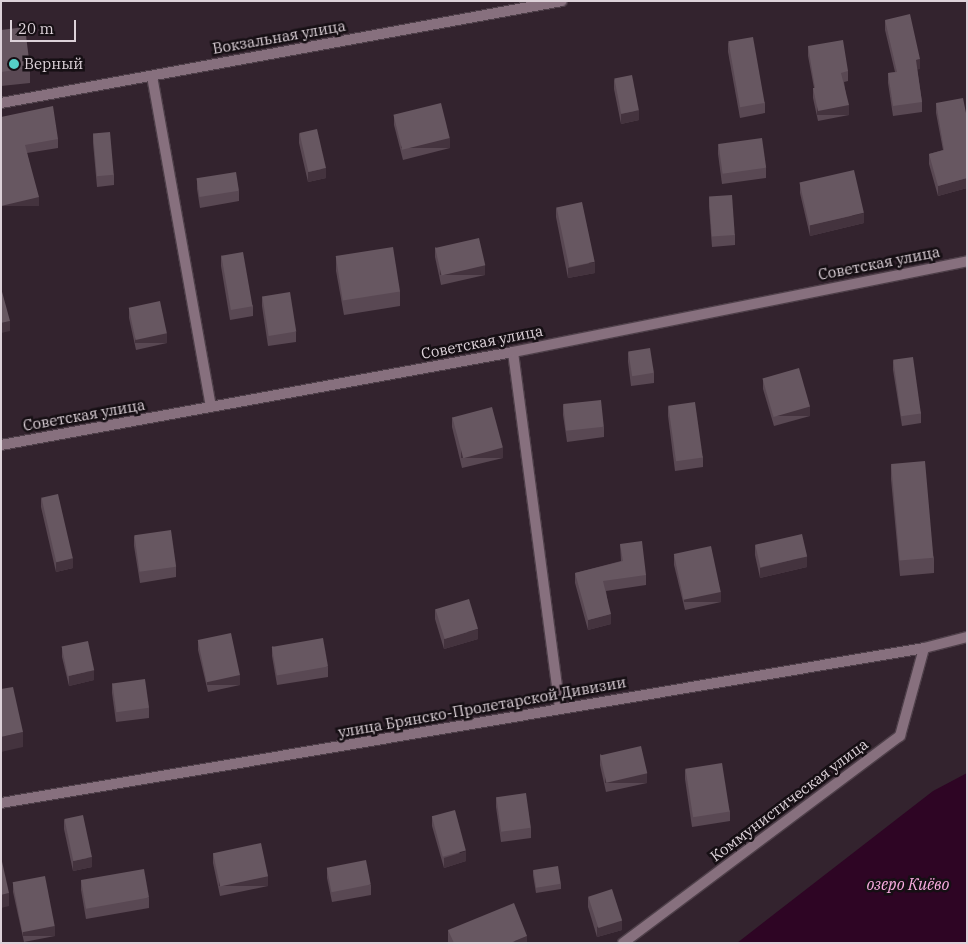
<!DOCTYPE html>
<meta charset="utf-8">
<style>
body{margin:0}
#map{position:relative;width:968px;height:944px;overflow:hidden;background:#33232e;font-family:"IBM Plex Serif",serif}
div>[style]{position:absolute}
.water>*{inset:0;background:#2e0524}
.roads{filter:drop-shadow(1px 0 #4e3f49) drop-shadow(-1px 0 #4e3f49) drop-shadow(0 1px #4e3f49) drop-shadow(0 -1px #4e3f49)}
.service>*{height:10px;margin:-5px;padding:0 5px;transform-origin:5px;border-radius:5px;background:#87707e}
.minor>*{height:10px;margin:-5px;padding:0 5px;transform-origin:5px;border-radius:5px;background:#87707e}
.wall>*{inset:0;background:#594853}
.shaded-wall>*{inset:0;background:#44333e;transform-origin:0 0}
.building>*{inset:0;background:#675761;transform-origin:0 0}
.dots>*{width:14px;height:14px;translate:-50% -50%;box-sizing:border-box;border:2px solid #160f14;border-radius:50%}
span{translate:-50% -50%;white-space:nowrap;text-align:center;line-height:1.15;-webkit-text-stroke:5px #160f14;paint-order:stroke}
.street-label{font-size:15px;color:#ddd2d9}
.poi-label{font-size:15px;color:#ddd2d9}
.left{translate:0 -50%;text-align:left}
.water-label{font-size:16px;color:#f9ade0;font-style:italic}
.frame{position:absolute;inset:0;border:2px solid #ddd2d9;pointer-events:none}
.scale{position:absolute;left:10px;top:20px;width:66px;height:22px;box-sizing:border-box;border:2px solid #ddd2d9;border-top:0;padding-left:6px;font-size:15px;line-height:18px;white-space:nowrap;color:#ddd2d9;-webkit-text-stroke:4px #160f14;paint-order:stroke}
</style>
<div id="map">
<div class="water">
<i style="clip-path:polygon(967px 773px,967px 943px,737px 943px,933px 791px)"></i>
</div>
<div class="roads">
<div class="service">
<i style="left:152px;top:76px;width:336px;rotate:79.9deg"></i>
<i style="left:513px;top:352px;width:360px;rotate:82.5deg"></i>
</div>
<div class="minor">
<i style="left:1px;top:103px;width:570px;rotate:-10.3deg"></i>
<i style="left:1px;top:445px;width:520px;rotate:-10.29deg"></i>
<i style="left:513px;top:352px;width:463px;rotate:-11.3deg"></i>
<i style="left:1px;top:803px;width:936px;rotate:-9.53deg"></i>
<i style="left:924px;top:648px;width:44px;rotate:-14.3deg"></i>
<i style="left:623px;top:943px;width:346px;rotate:-36.8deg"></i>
<i style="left:900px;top:736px;width:91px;rotate:-74.7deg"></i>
</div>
</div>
<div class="wall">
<i style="clip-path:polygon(885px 20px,920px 69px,917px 69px,922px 102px,922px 112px,893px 116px,888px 83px,888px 73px,895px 72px,885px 30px)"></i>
<i style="clip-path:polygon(1px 30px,30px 68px,30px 83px,1px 86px)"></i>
<i style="clip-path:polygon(728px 42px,765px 103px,765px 113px,740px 118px,728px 52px)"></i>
<i style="clip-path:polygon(808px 46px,848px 71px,848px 81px,844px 82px,849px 115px,818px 121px,813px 98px,813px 88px,814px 88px,808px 56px)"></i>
<i style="clip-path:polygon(614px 79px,639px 120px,621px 124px,614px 89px)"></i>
<i style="clip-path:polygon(936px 103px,967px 118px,967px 188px,938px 196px,929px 164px,929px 154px,943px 150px,936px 113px)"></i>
<i style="clip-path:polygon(394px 115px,450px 148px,403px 160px,394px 125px)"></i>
<i style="clip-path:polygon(1px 117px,58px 139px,58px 148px,27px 153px,39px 206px)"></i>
<i style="clip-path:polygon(93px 133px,114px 175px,114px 185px,97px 187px,93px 143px)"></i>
<i style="clip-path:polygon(299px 133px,326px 178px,308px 182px,299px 143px)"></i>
<i style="clip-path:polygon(718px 144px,766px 168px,766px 178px,722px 184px,718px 154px)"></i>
<i style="clip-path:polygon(197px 179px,239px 191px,239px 201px,200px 208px,197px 189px)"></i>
<i style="clip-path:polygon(800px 183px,864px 223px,810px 236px,800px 193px)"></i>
<i style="clip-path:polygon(709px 197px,735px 235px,735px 245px,712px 247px,709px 207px)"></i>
<i style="clip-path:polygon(556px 207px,595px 273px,568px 278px,556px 217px)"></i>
<i style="clip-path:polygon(435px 247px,485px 275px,441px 285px,435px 257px)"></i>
<i style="clip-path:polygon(221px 255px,253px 306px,253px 316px,230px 320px,221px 266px)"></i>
<i style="clip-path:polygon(336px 256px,400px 291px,400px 306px,344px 315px,336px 271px)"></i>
<i style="clip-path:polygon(262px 296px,296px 332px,296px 342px,268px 346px,262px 306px)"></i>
<i style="clip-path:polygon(129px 308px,167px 343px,136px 350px,129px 318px)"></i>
<i style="clip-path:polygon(628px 352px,654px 373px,654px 383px,631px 386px,628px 362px)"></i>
<i style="clip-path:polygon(893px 360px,921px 413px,921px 423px,902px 426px,893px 370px)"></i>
<i style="clip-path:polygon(763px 379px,810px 416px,774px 426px,763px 389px)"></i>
<i style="clip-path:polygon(563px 405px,604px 427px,604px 437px,567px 442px,563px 415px)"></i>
<i style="clip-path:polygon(668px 406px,703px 457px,703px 467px,675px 471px,668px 416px)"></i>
<i style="clip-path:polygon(452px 417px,503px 458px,462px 468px,452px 427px)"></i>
<i style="clip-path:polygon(891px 464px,934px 558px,934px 573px,900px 576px,891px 479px)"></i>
<i style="clip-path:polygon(41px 497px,73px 568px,56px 572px,41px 507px)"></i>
<i style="clip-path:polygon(134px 536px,176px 567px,176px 577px,140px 583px,134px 546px)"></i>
<i style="clip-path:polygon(620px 544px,646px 575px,646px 585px,606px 591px,611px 624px,588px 630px,575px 583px,575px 573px,621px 561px)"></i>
<i style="clip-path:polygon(755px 545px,807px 567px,760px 578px,755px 555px)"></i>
<i style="clip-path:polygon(674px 555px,721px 602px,685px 610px,674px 565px)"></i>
<i style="clip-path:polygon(435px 609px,478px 639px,444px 649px,435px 619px)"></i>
<i style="clip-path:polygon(198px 640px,240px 685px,208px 692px,198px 650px)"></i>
<i style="clip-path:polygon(272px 646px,328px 667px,328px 677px,277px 685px,272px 656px)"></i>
<i style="clip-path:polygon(62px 647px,94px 680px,69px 686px,62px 657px)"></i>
<i style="clip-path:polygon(112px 683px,149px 708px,149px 718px,116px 722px,112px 693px)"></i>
<i style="clip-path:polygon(600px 754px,647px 783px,606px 792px,600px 765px)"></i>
<i style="clip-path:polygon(685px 769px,730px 811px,730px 821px,692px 827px,685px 779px)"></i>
<i style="clip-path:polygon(496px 797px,531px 828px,531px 838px,501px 842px,496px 807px)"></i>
<i style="clip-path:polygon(432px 816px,466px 861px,444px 868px,432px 826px)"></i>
<i style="clip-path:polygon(64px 819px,92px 867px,73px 871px,64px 829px)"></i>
<i style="clip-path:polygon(213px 853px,268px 886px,220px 896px,213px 863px)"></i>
<i style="clip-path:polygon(327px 868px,371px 885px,371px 895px,332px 902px,327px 878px)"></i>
<i style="clip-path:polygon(533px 870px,561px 884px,561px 889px,536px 893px,533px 875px)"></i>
<i style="clip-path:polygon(81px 880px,149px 898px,149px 908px,86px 919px,81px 890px)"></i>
<i style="clip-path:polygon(13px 882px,55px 936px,24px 942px,13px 892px)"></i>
<i style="clip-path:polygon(588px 897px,622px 930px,597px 937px,588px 907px)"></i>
<i style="clip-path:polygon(448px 930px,527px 943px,448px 943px)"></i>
</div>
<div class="shaded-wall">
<i style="clip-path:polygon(920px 59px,920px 69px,916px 70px,916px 60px)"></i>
<i style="left:849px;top:105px;width:10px;height:32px;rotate:90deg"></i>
<i style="clip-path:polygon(639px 110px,639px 120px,621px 124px,621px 114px)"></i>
<i style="left:450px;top:138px;width:10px;height:49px;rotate:90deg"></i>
<i style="clip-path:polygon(326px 168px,326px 178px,308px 182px,308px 172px)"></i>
<i style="clip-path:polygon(967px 178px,967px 188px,938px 196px,938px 186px)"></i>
<i style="left:39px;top:197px;width:9px;height:39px;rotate:90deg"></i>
<i style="clip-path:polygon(864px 213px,864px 223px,810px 236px,810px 225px)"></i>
<i style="clip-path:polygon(595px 262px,595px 273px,568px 278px,568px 268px)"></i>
<i style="left:485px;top:265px;width:10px;height:45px;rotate:90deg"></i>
<i style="clip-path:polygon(10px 321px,10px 331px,1px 333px,1px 323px)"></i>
<i style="left:167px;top:333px;width:10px;height:32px;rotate:90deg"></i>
<i style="left:810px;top:406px;width:10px;height:37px;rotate:90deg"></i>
<i style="left:503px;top:448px;width:10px;height:42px;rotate:90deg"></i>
<i style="clip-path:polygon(807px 556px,807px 567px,760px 578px,760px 568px)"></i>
<i style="clip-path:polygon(73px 558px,73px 568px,56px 572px,56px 562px)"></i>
<i style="left:721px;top:592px;width:10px;height:37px;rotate:90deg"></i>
<i style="clip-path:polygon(611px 614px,611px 624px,588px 630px,588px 620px)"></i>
<i style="clip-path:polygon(478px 629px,478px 639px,444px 649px,444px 639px)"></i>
<i style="clip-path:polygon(94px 670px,94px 680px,69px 686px,69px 676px)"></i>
<i style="left:240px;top:675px;width:10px;height:33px;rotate:90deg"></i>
<i style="clip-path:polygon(23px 732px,23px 747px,1px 752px,1px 737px)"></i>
<i style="left:647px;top:773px;width:10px;height:42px;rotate:90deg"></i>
<i style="clip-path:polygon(466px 851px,466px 861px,444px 868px,444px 858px)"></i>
<i style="clip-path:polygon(92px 857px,92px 867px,73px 871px,73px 861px)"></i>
<i style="left:268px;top:876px;width:10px;height:49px;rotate:90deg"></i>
<i style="clip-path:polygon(9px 893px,9px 906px,1px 908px,1px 895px)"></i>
<i style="clip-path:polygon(622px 920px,622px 930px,597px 937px,597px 927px)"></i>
<i style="left:55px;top:926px;width:10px;height:32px;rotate:90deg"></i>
<i style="clip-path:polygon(527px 936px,527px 943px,510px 943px)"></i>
</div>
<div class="building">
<i style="clip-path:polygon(910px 14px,920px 59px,916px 60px,922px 102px,893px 106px,888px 73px,897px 72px,885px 20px)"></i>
<i style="clip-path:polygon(25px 27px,30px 68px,1px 72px,1px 30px)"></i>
<i style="left:753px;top:37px;width:67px;height:25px;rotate:80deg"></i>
<i style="clip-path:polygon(843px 40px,848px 71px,841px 73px,849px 105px,818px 111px,813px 88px,815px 88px,808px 46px)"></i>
<i style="left:632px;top:75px;width:36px;height:18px;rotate:79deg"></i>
<i style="clip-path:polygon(963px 98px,967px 118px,967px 178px,938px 186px,929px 154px,944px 150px,936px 103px)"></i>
<i style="left:441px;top:103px;width:36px;height:49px;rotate:76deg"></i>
<i style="clip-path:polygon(53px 106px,58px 139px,25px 145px,39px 197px,1px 206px,1px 117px)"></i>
<i style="left:317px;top:129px;width:40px;height:18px;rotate:77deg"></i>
<i style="left:110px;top:132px;width:43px;height:17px;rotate:85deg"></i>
<i style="left:762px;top:138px;width:30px;height:44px;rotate:82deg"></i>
<i style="left:854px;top:170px;width:44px;height:56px;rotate:77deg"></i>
<i style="left:236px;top:172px;width:19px;height:40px;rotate:81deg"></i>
<i style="left:732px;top:195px;width:40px;height:23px;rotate:86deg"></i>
<i style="left:582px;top:202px;width:61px;height:26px;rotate:78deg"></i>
<i style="left:479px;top:238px;width:28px;height:45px;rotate:77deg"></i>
<i style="left:393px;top:247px;width:45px;height:58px;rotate:81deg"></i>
<i style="left:243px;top:252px;width:55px;height:22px;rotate:80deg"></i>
<i style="clip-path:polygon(1px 288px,10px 321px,1px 323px)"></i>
<i style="left:290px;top:292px;width:40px;height:28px;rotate:81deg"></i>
<i style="left:160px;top:301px;width:33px;height:32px;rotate:78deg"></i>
<i style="left:650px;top:348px;width:25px;height:22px;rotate:81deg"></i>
<i style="left:913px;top:357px;width:57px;height:20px;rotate:82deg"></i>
<i style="left:799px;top:368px;width:40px;height:38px;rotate:74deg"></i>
<i style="left:601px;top:400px;width:27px;height:38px;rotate:84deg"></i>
<i style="left:695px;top:402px;width:56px;height:27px;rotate:82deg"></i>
<i style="left:492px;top:407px;width:42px;height:41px;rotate:75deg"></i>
<i style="left:925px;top:461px;width:97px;height:34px;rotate:85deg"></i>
<i style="left:58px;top:494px;width:66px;height:17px;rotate:77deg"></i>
<i style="left:171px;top:530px;width:37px;height:37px;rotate:82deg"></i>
<i style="left:802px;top:534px;width:23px;height:48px;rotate:77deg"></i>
<i style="clip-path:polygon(642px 541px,646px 575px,603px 581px,611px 614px,588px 620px,575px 573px,623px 561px,620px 544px)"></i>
<i style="left:711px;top:546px;width:47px;height:38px;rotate:78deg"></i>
<i style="left:469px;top:599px;width:31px;height:35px;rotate:73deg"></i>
<i style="left:231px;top:633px;width:43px;height:34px;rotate:78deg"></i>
<i style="left:323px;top:638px;width:29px;height:52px;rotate:80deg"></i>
<i style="left:88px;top:641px;width:30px;height:27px;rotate:78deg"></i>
<i style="left:145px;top:679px;width:29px;height:33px;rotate:82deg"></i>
<i style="clip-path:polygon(13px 687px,23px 732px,1px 737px,1px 689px)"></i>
<i style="left:641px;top:746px;width:28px;height:42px;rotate:77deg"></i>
<i style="left:722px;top:763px;width:49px;height:37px;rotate:81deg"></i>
<i style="left:526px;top:793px;width:35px;height:30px;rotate:82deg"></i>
<i style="left:455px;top:810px;width:42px;height:24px;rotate:75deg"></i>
<i style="left:83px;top:815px;width:43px;height:19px;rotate:78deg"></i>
<i style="left:261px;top:843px;width:34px;height:49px;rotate:78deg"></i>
<i style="clip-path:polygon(1px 857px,9px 893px,1px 895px)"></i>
<i style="left:366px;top:860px;width:25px;height:40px;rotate:79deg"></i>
<i style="left:558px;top:866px;width:18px;height:25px;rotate:81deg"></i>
<i style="left:144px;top:869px;width:29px;height:64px;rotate:80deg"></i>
<i style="left:45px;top:876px;width:51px;height:33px;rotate:79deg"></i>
<i style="left:612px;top:889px;width:33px;height:25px;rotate:72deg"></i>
<i style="clip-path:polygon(514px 903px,527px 936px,510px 943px,454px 943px,448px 930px)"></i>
</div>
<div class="dots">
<i style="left:14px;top:64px;background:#55cec6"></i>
</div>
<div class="street-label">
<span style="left:279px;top:37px;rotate:-10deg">Вокзальная улица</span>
<span style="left:879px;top:263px;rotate:-11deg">Советская улица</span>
<span style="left:482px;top:342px;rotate:-11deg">Советская улица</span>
<span style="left:84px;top:415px;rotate:-10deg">Советская улица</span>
<span style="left:482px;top:707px;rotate:-10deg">улица Брянско-Пролетарской Дивизии</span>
<span style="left:789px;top:800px;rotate:-37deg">Коммунистическая улица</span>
</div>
<div class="poi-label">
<span class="left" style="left:24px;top:64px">Верный</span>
</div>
<div class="water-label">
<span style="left:908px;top:884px">озеро Киёво</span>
</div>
<div class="frame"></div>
<div class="scale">20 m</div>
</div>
